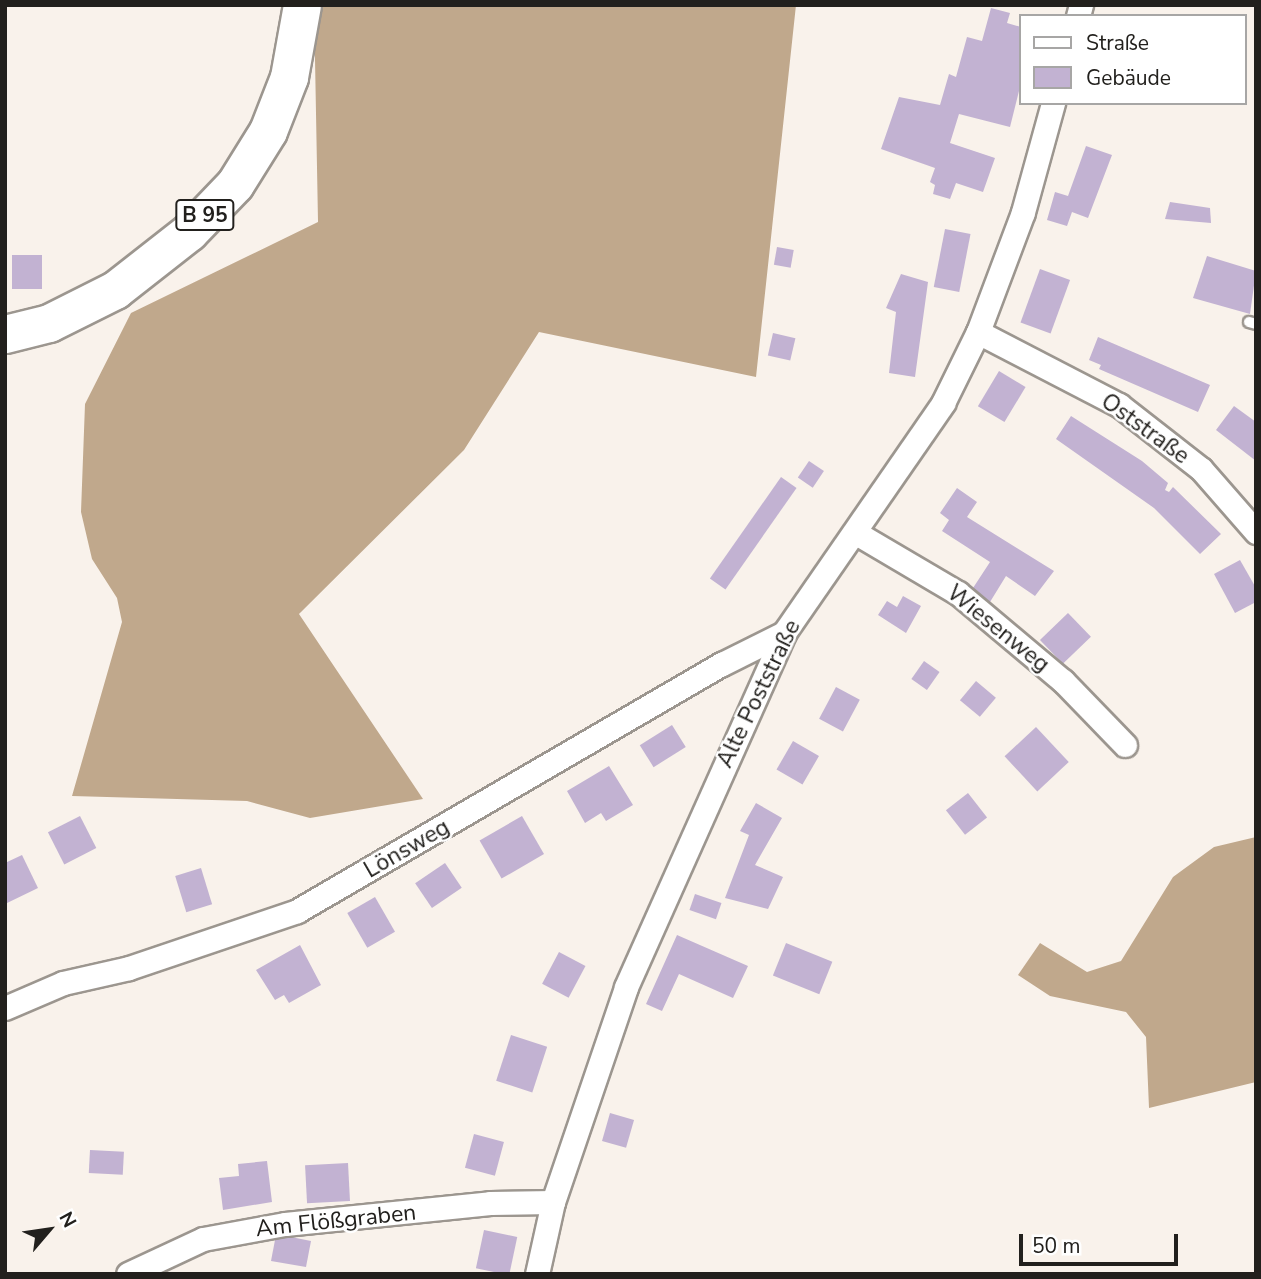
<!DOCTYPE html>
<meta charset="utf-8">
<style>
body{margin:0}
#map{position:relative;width:1261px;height:1279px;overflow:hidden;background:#f9f2eb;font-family:"Nunito Sans",sans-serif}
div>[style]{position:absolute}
.forest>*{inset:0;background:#c0a88c}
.building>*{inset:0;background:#c2b2d2;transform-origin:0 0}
.roads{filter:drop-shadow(2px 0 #9c968f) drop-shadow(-2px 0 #9c968f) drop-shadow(0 2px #9c968f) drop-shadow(0 -2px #9c968f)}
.service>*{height:10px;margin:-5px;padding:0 5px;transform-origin:5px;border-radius:5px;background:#fff}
.minor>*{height:23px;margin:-11.5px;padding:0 11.5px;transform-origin:11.5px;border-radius:11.5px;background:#fff}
.primary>*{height:37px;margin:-18.5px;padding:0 18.5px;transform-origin:18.5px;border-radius:18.5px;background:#fff}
span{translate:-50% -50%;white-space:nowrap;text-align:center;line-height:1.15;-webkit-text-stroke:5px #fff;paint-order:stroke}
.shield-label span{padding:2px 5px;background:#fff;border:2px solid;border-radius:5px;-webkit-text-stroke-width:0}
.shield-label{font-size:21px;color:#22201d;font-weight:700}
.street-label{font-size:23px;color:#22201d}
.frame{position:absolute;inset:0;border:7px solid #22201d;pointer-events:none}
.legend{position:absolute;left:1019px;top:14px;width:228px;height:91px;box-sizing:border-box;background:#fff;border:2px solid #a7a6a5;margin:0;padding:9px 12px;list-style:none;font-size:21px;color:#22201d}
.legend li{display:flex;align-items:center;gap:14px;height:35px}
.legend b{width:35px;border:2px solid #a7a6a5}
.north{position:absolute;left:14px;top:1195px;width:70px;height:70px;-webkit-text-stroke:5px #fff;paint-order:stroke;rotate:61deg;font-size:19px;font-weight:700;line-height:28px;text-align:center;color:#22201d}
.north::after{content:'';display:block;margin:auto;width:24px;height:32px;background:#22201d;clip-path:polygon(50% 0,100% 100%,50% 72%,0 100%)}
.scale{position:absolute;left:1019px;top:1234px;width:159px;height:32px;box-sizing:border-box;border:4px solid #22201d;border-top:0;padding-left:9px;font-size:21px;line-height:24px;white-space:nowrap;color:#22201d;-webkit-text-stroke:5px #fff;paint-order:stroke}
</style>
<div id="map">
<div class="forest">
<i style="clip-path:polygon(314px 5px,796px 5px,756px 377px,539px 332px,464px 450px,299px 614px,423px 799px,310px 818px,247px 801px,72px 796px,122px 622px,117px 598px,92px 559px,81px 512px,85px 404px,131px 313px,318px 222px)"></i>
<i style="clip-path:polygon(1256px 837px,1256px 1082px,1149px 1108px,1146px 1037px,1126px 1012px,1050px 996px,1018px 975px,1040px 943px,1087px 972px,1121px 961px,1173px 877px,1214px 847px)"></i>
</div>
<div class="building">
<i style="clip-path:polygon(991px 8px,1010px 13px,1007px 23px,1021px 27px,1021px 83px,1010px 127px,959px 114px,950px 143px,995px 158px,983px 192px,956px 183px,950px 199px,933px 194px,935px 185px,930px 182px,935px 168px,881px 149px,899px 97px,940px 105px,949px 74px,956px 77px,967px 37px,982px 41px)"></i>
<i style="clip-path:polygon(1086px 146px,1112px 155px,1088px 218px,1072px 212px,1067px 226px,1047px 220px,1055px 192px,1068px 196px)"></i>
<i style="clip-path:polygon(1170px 202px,1210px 208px,1211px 223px,1165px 219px)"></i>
<i style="left:945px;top:229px;width:26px;height:59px;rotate:11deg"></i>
<i style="left:777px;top:247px;width:17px;height:18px;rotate:10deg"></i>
<i style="left:12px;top:255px;width:30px;height:34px"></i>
<i style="clip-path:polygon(1207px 256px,1256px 271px,1250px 314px,1193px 298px)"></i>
<i style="left:1040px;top:269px;width:32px;height:57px;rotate:20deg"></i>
<i style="clip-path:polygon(901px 274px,928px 282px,915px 377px,889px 373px,896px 312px,886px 308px)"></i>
<i style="left:773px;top:333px;width:23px;height:23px;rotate:13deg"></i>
<i style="clip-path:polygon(1098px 337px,1210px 385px,1198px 412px,1099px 369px,1101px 365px,1089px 360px)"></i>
<i style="left:999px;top:371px;width:31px;height:41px;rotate:31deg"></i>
<i style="clip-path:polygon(1234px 406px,1256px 422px,1256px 461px,1216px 430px)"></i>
<i style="clip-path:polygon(1071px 416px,1142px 461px,1168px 483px,1165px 490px,1169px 492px,1173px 487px,1221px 534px,1200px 554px,1154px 508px,1056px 439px)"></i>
<i style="left:809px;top:461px;width:18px;height:20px;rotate:34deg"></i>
<i style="left:781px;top:477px;width:19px;height:124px;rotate:35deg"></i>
<i style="clip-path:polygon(957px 488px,977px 502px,967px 517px,1054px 571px,1035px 596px,1006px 576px,990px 602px,973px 588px,990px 562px,942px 531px,949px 520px,940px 513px)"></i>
<i style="clip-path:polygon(1240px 560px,1256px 588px,1256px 602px,1235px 613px,1214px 574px)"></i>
<i style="clip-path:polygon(903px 596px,921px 606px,906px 633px,878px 615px,887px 601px,897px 607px)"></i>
<i style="left:1068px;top:613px;width:33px;height:39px;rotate:46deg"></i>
<i style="left:924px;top:661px;width:19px;height:22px;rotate:35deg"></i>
<i style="left:976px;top:681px;width:26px;height:25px;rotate:40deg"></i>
<i style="left:836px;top:687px;width:27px;height:36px;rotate:28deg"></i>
<i style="left:672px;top:725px;width:26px;height:38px;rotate:58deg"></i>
<i style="left:1036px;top:727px;width:48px;height:43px;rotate:47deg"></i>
<i style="left:793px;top:741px;width:30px;height:33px;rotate:30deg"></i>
<i style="clip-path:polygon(609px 766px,633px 805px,606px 821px,601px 813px,585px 823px,567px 791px)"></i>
<i style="left:968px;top:793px;width:31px;height:28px;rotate:52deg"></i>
<i style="clip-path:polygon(756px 803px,782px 818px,755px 865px,783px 877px,768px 909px,725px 898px,749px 835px,740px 831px)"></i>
<i style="left:80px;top:816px;width:36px;height:36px;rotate:63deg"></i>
<i style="left:522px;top:816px;width:44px;height:49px;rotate:60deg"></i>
<i style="clip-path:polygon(22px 855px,38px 888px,5px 904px,5px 863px)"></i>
<i style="left:445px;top:863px;width:30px;height:36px;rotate:56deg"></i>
<i style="left:201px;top:868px;width:38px;height:27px;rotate:73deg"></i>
<i style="left:695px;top:894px;width:28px;height:17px;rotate:19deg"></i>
<i style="left:375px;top:897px;width:40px;height:32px;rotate:60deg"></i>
<i style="clip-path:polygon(677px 935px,748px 966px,733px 998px,679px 974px,662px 1011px,646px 1004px)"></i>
<i style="left:786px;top:943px;width:50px;height:35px;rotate:22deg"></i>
<i style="clip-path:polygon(300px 945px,321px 985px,289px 1003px,284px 995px,275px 1000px,256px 970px)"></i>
<i style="left:559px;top:952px;width:30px;height:36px;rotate:28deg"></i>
<i style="left:511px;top:1035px;width:38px;height:48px;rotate:18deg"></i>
<i style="left:610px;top:1113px;width:25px;height:29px;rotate:16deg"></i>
<i style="left:474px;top:1134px;width:31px;height:35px;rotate:15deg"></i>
<i style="left:90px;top:1150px;width:34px;height:23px;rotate:3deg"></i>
<i style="clip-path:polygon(267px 1161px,272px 1202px,223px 1210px,219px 1178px,239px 1176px,238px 1164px)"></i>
<i style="left:348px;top:1163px;width:38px;height:43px;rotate:87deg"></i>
<i style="left:484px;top:1230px;width:34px;height:39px;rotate:12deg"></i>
<i style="clip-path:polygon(291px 1237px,311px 1241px,306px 1267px,271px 1261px,275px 1240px)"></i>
</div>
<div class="roads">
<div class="service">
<i style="left:1249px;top:322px;width:7px;rotate:16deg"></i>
</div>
<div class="minor">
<i style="left:1078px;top:16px;width:11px;rotate:-75deg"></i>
<i style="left:978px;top:332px;width:159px;rotate:27.4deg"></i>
<i style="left:1119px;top:405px;width:104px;rotate:38deg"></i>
<i style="left:1201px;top:469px;width:84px;rotate:48.9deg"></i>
<i style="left:856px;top:533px;width:118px;rotate:30.5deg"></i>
<i style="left:958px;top:593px;width:137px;rotate:40deg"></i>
<i style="left:1063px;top:681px;width:89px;rotate:45.9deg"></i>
<i style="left:5px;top:1008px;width:63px;rotate:-23.3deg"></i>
<i style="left:63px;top:983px;width:68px;rotate:-12.8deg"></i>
<i style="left:129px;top:968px;width:177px;rotate:-18.7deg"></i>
<i style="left:297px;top:911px;width:492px;rotate:-30.2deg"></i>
<i style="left:722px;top:664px;width:69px;rotate:-26.6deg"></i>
<i style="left:128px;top:1274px;width:83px;rotate:-25deg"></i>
<i style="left:203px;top:1239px;width:83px;rotate:-10.4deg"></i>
<i style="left:285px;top:1224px;width:206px;rotate:-5.8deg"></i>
<i style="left:490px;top:1203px;width:63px;rotate:-0.9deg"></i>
<i style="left:537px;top:1274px;width:74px;rotate:-77.5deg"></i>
<i style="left:553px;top:1202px;width:227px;rotate:-71.2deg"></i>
<i style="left:626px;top:987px;width:388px;rotate:-65.9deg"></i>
<i style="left:784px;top:633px;width:280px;rotate:-55.3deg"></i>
<i style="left:943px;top:403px;width:79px;rotate:-63.8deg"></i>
<i style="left:978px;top:332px;width:128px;rotate:-69.4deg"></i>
<i style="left:1023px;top:212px;width:113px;rotate:-74.6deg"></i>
</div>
<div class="primary">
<i style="left:5px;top:334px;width:45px;rotate:-14deg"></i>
<i style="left:49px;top:323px;width:74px;rotate:-26.6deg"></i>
<i style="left:115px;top:290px;width:94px;rotate:-38.1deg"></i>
<i style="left:189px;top:232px;width:66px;rotate:-46.2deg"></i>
<i style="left:235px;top:184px;width:62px;rotate:-58.1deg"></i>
<i style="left:268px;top:131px;width:58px;rotate:-68.7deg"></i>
<i style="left:289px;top:77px;width:73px;rotate:-79.8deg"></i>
</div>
</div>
<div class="shield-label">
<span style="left:205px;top:215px">B 95</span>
</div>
<div class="street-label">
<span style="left:1145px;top:429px;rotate:36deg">Oststraße</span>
<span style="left:998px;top:629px;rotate:39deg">Wiesenweg</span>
<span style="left:759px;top:694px;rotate:-64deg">Alte Poststraße</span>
<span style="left:407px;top:849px;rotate:-30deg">Lönsweg</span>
<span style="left:336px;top:1221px;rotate:-6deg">Am Flößgraben</span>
</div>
<div class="frame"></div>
<ul class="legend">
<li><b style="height:9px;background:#fff"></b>Straße</li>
<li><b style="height:19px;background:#c2b2d2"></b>Gebäude</li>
</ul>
<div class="north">N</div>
<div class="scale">50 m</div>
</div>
